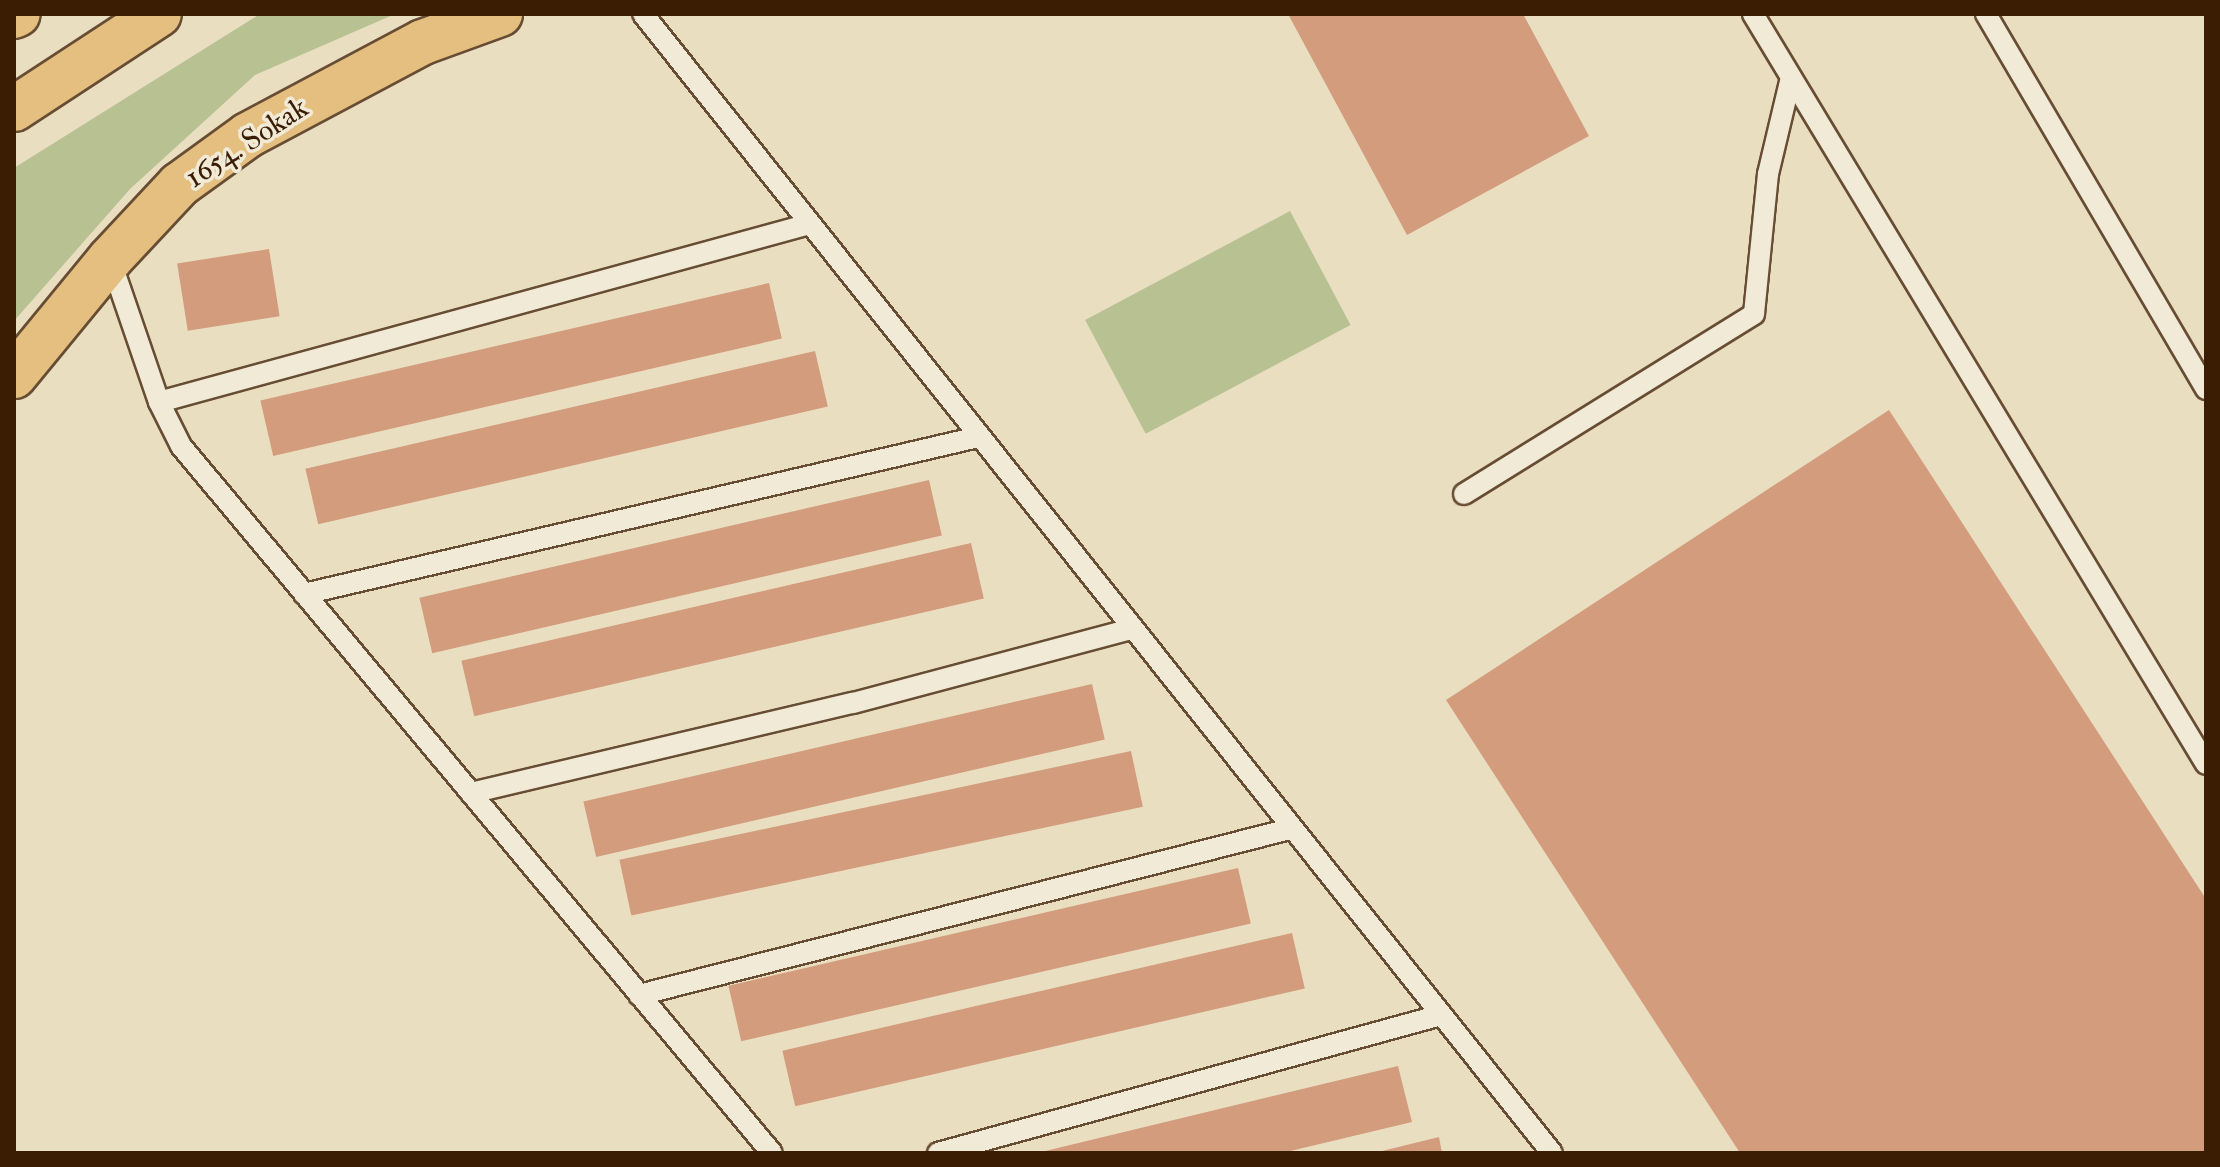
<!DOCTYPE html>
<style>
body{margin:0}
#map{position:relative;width:2220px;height:1167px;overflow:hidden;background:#eadec1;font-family:"IM FELL Double Pica",serif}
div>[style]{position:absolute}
.green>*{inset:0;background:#b7c192;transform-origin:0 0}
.building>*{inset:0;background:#d29c7d;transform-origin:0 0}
.roads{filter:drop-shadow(2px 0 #674d33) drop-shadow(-2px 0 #674d33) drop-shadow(0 2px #674d33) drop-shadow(0 -2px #674d33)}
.lane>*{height:20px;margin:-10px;padding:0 10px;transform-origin:10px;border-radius:10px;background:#f1ead7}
.primary>*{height:44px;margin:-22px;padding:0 22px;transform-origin:22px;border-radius:22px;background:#e5bf80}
.highway>*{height:44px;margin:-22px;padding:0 22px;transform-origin:22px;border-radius:22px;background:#e5bf80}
span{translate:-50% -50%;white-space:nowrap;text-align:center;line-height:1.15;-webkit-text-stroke:7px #f1ead7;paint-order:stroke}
.street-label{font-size:30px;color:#3b1d04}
.frame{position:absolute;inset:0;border:16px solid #3b1d04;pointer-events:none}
</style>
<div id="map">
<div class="green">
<i style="clip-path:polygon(260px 14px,395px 14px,255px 75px,130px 189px,14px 321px,14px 168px)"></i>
<i style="left:1290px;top:211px;width:129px;height:232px;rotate:62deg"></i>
</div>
<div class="building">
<i style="clip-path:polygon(1288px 14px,1523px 14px,1589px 136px,1407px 235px)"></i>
<i style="left:269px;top:249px;width:68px;height:93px;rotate:81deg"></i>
<i style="left:769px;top:283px;width:57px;height:522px;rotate:77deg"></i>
<i style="left:815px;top:351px;width:57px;height:523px;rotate:77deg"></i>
<i style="clip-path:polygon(1889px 410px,2206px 899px,2206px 1153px,1740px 1153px,1446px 700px)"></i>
<i style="left:929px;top:480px;width:57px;height:523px;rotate:77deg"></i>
<i style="left:971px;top:543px;width:57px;height:523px;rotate:77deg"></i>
<i style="left:1092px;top:684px;width:57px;height:522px;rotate:77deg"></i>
<i style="left:1131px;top:751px;width:57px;height:523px;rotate:78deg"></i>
<i style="left:1238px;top:868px;width:57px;height:523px;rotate:77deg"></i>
<i style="left:1292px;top:933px;width:57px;height:523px;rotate:77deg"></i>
<i style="clip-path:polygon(1398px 1066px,1412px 1122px,1282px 1153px,1037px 1153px)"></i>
<i style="clip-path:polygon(1439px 1137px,1442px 1153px,1378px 1153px,1378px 1152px)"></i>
</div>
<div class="roads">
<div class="lane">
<i style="left:643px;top:14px;width:1457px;rotate:51.41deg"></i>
<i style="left:1753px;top:14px;width:876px;rotate:58.87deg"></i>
<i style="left:1986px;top:14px;width:435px;rotate:59.6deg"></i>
<i style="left:110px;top:259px;width:151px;rotate:71.1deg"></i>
<i style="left:159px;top:402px;width:49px;rotate:63.4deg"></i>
<i style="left:181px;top:446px;width:921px;rotate:50.11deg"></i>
<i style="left:159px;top:402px;width:674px;rotate:-15.31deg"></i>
<i style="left:1464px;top:494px;width:341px;rotate:-31.8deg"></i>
<i style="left:1754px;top:314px;width:141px;rotate:-84.3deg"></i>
<i style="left:1768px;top:174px;width:95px;rotate:-76.6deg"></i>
<i style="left:304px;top:594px;width:692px;rotate:-13.11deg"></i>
<i style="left:471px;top:793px;width:392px;rotate:-13.3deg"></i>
<i style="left:853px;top:703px;width:288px;rotate:-14.9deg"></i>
<i style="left:639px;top:995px;width:672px;rotate:-14.31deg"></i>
<i style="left:938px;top:1153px;width:522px;rotate:-15.34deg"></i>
</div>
<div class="primary">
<i style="left:14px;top:376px;width:151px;rotate:-50.6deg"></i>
<i style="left:110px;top:259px;width:101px;rotate:-47deg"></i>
<i style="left:179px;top:185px;width:85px;rotate:-35.9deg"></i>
<i style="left:248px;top:135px;width:198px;rotate:-28deg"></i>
<i style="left:423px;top:42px;width:82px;rotate:-20deg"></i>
</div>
<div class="highway">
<i style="left:14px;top:16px;width:4px;rotate:-27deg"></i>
<i style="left:14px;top:109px;width:173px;rotate:-33.2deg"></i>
</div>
</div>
<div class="street-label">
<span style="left:247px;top:143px;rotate:-33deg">1654. Sokak</span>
</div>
<div class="frame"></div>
</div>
